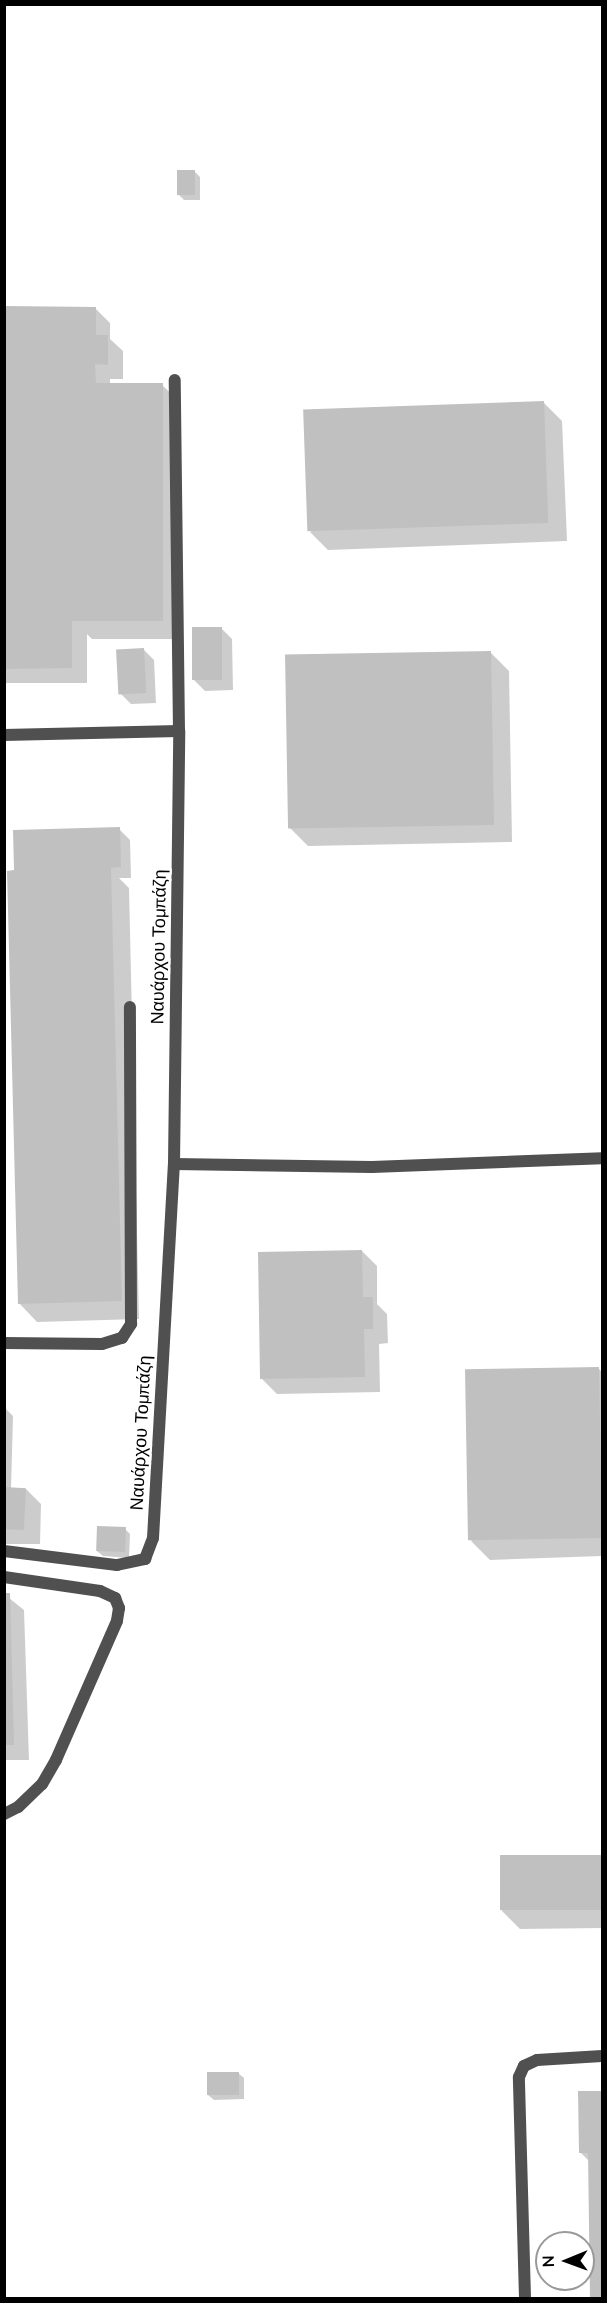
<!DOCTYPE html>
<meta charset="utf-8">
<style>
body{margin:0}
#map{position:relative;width:607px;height:2303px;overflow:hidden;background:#fff;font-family:"Nunito Sans",sans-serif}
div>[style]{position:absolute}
.shadow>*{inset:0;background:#0003}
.building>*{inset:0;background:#c0c0c0;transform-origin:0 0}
.lane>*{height:12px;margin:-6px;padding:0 6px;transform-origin:6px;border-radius:6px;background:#505050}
.street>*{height:12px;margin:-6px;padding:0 6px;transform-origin:6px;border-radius:6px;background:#505050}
span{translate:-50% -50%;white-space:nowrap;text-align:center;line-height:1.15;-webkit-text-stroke:4.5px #fff;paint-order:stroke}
.street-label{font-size:18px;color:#000}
.frame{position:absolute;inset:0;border:6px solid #000;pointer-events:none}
.north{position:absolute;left:535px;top:2231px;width:60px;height:60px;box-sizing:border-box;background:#fff;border:2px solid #999;border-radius:50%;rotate:269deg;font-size:16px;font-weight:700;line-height:24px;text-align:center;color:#000}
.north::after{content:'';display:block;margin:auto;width:21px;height:27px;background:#000;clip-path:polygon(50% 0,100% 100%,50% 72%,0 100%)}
</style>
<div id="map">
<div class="shadow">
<i style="clip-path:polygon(195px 172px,200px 177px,200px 200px,184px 200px,179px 195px)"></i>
<i style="clip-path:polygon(4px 308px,95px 308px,110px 323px,110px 339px,123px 351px,123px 379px,110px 379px,110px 385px,162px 385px,181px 403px,181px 639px,92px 639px,87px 634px,87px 683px,4px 683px)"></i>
<i style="clip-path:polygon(544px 403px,562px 421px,567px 541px,328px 550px,310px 532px)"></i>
<i style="clip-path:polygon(221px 628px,232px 639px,233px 690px,205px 691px,194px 680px)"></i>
<i style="clip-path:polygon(143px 649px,154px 660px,156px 703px,131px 704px,120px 693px)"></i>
<i style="clip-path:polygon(490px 652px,509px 671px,512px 842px,308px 846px,290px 828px)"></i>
<i style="clip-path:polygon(119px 829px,130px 840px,131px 878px,119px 878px,129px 888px,139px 1319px,37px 1322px,19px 1303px,18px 872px)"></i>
<i style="clip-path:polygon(362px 1251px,377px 1266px,377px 1304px,387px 1314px,388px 1343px,379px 1344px,380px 1392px,277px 1394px,262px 1379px)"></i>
<i style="clip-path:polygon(598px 1368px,602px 1372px,602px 1556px,490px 1560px,471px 1541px)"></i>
<i style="clip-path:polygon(4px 1407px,13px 1416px,11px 1489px,26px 1489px,41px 1504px,40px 1544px,4px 1544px)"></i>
<i style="clip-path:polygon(125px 1529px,130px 1534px,129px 1558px,103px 1556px,97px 1551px)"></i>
<i style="clip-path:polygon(4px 1594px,24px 1610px,29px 1760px,4px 1760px)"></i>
<i style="clip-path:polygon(602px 1856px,602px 1928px,520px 1929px,502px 1911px,501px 1857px)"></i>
<i style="clip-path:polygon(238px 2073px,244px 2078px,244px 2099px,214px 2100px,208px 2095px)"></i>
<i style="clip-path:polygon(602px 2092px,602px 2298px,591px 2298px,590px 2162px,580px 2152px,580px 2093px)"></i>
</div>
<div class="building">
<i style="left:177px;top:170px;width:18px;height:25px"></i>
<i style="clip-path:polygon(4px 306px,96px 307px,96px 335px,108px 335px,108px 365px,95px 364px,96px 383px,163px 383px,163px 621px,72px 621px,72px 668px,4px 669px)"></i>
<i style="left:544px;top:401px;width:122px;height:241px;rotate:88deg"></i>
<i style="left:192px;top:627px;width:30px;height:53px"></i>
<i style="left:144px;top:648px;width:45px;height:28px;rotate:87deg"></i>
<i style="left:491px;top:651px;width:174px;height:206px;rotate:89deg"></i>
<i style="clip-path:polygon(120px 827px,121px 867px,111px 868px,122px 1301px,18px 1304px,7px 871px,14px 870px,13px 830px)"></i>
<i style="clip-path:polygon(362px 1250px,363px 1297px,373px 1297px,373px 1329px,364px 1329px,365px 1377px,260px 1379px,258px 1252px)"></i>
<i style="left:599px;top:1367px;width:171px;height:134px;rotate:89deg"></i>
<i style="left:4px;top:1487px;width:22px;height:42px;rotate:3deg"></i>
<i style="left:97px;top:1526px;width:29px;height:25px;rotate:2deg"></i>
<i style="clip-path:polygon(4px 1593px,10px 1593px,14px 1745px,4px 1745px)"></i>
<i style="left:602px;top:1855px;width:55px;height:102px;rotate:90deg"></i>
<i style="left:207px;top:2072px;width:32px;height:23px"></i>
<i style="clip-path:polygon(578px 2091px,602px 2091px,602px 2298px,590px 2298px,588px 2153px,579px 2153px)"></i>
</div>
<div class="lane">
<i style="left:4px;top:1343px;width:98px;rotate:0.6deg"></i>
<i style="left:102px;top:1344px;width:21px;rotate:-17deg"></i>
<i style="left:122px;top:1338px;width:17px;rotate:-57deg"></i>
<i style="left:131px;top:1324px;width:317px;rotate:-90.2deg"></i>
<i style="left:4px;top:1577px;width:97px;rotate:8.3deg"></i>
<i style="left:100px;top:1591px;width:17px;rotate:25deg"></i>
<i style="left:115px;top:1598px;width:11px;rotate:68deg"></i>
<i style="left:119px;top:1608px;width:13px;rotate:99deg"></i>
<i style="left:117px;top:1621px;width:152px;rotate:113.7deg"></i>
<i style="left:56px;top:1760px;width:28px;rotate:120deg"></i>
<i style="left:42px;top:1784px;width:33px;rotate:136deg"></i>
<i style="left:18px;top:1807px;width:16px;rotate:153deg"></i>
<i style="left:525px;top:2298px;width:221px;rotate:-91.6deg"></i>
<i style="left:519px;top:2077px;width:12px;rotate:-66deg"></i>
<i style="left:524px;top:2066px;width:14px;rotate:-25deg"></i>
<i style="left:537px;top:2060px;width:65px;rotate:-3.5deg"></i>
</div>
<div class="street">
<i style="left:4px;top:735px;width:175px;rotate:-1.3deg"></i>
<i style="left:174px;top:1164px;width:198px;rotate:0.9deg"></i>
<i style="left:372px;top:1167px;width:230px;rotate:-2.2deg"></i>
<i style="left:4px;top:1551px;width:114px;rotate:7.1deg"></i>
<i style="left:117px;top:1565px;width:29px;rotate:-12deg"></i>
<i style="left:145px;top:1559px;width:22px;rotate:-69deg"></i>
<i style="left:153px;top:1538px;width:375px;rotate:-86.8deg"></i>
<i style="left:174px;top:1164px;width:433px;rotate:-89.3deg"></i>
<i style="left:179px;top:731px;width:351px;rotate:-90.7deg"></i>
</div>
<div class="street-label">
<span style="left:159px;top:947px;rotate:-89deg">Ναυάρχου Τομπάζη</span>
<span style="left:141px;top:1433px;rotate:-87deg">Ναυάρχου Τομπάζη</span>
</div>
<div class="frame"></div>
<div class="north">N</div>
</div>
